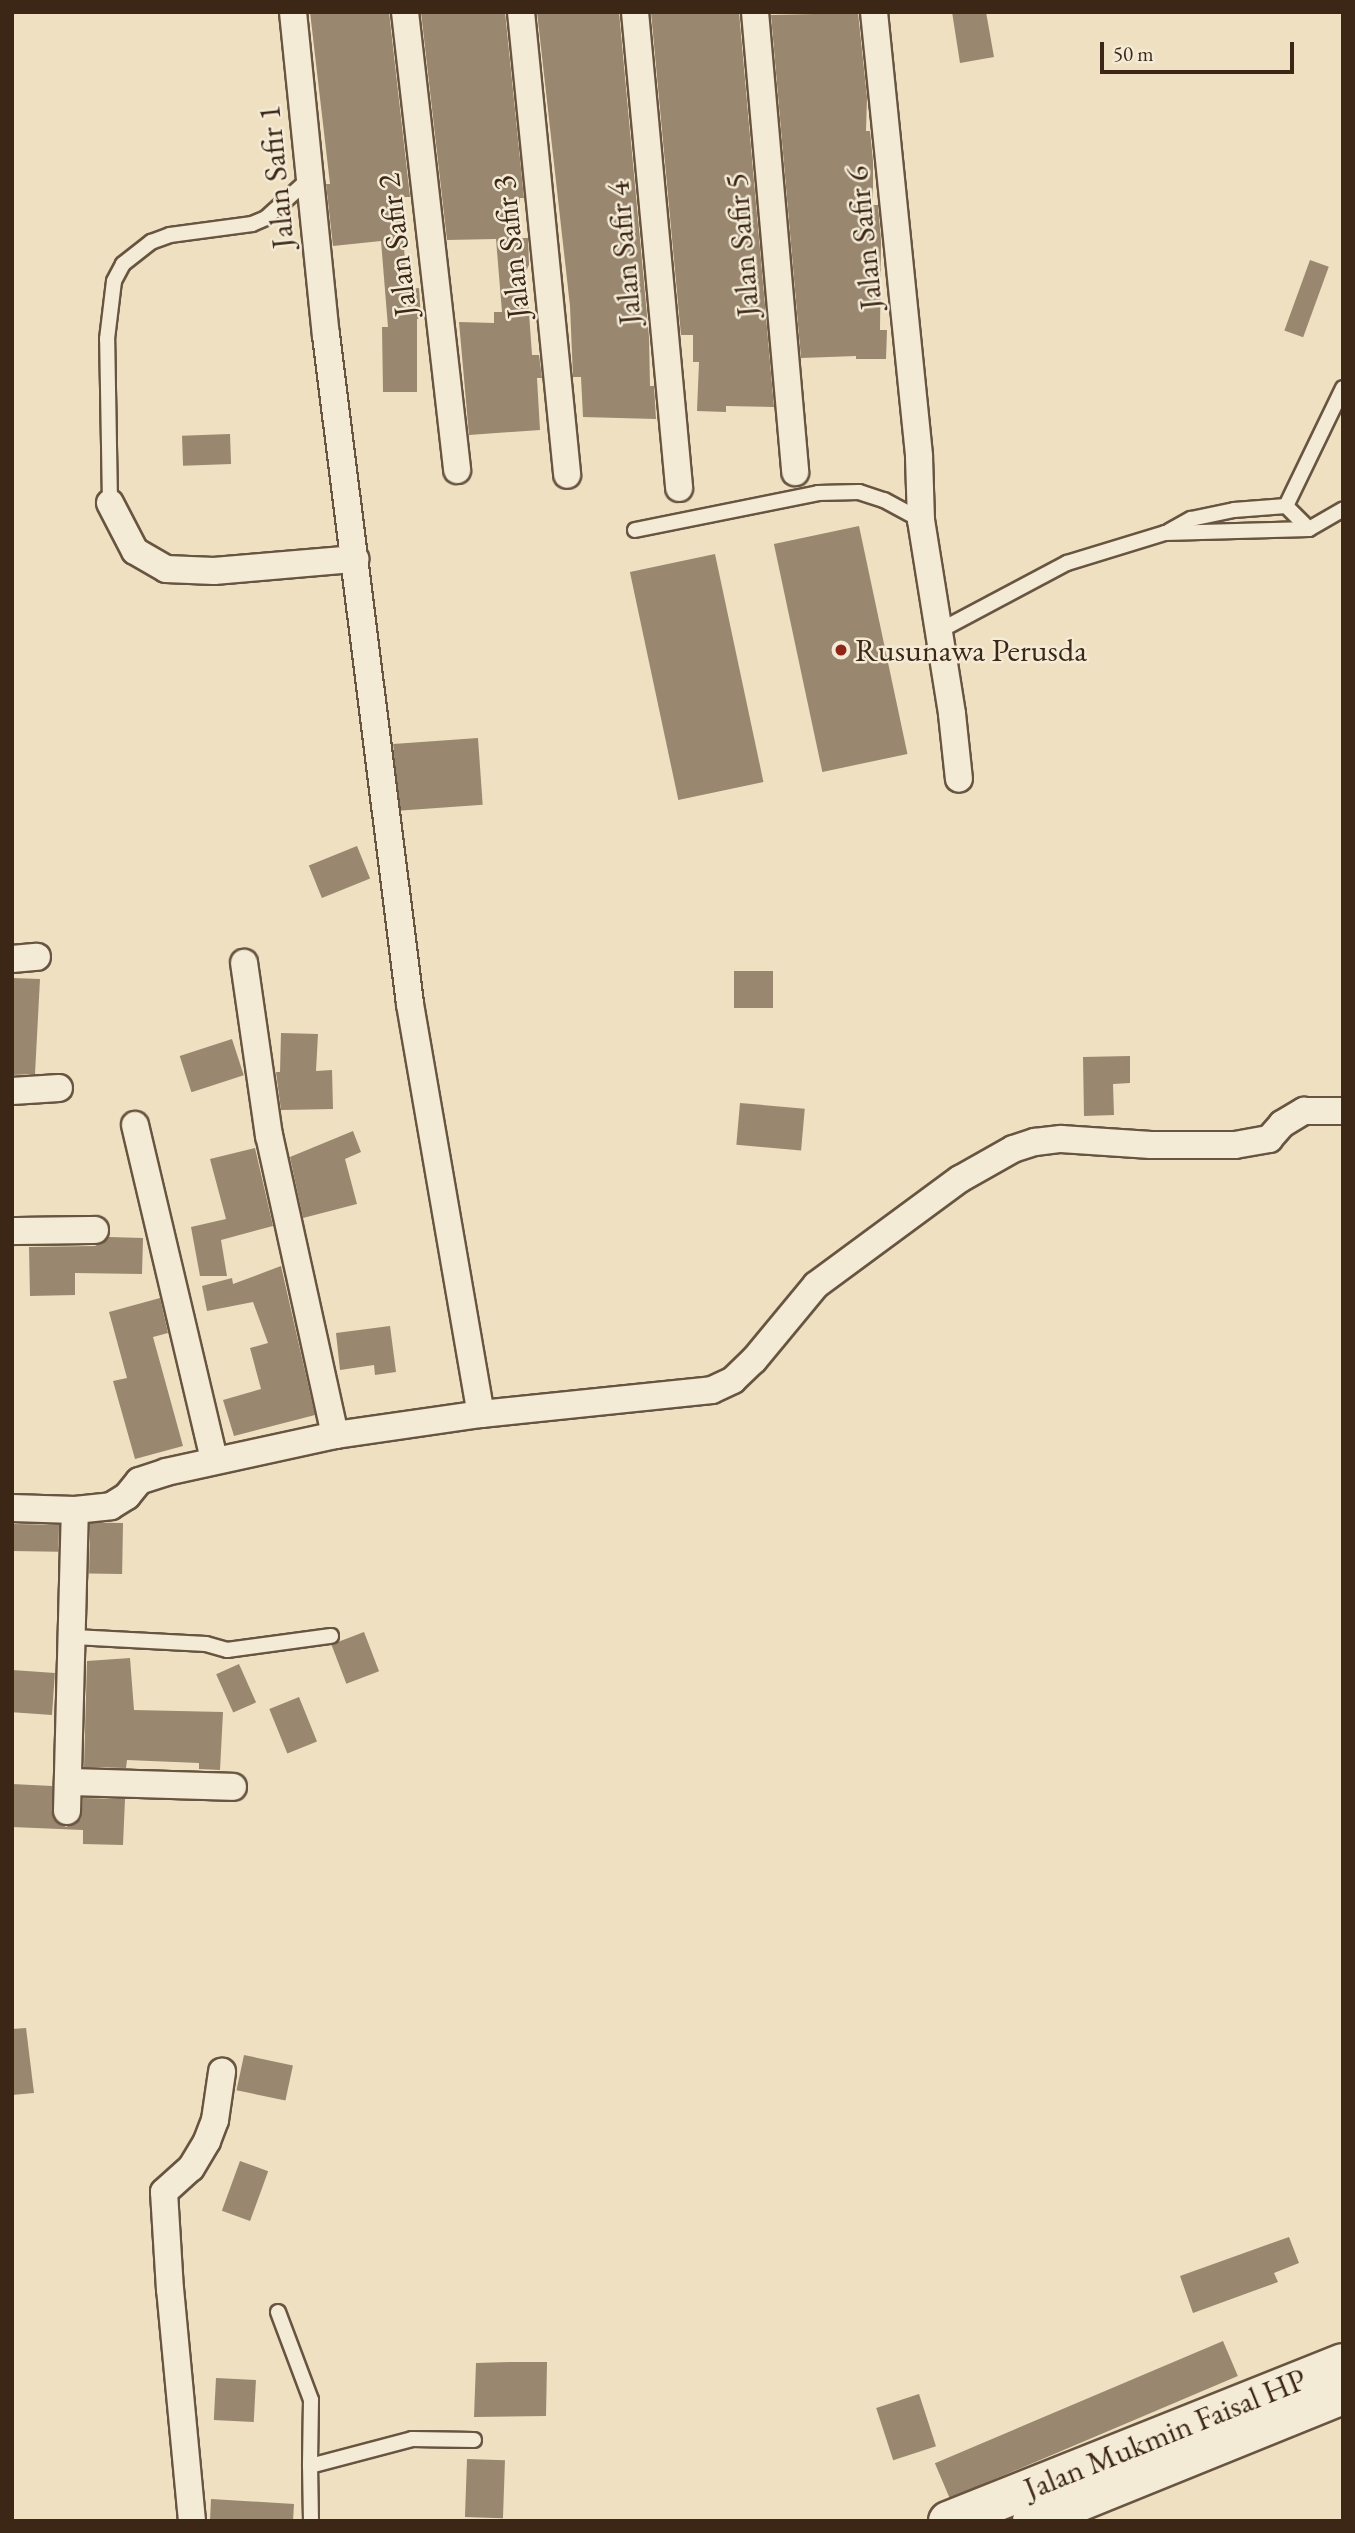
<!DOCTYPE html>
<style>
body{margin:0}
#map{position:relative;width:1355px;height:2533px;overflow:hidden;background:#eee0c1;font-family:"EB Garamond",serif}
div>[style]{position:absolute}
.building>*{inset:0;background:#99876f;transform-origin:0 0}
.roads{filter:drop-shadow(2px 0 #685541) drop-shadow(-2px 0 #685541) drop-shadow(0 2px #685541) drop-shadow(0 -2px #685541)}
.lane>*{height:14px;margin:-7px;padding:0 7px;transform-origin:7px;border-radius:7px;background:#f4ebd7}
.street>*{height:26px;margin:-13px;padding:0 13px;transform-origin:13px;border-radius:13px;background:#f4ebd7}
.secondary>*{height:38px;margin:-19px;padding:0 19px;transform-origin:19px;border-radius:19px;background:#f4ebd7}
.dots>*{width:19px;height:19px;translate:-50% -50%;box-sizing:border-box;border:4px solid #f4ebd7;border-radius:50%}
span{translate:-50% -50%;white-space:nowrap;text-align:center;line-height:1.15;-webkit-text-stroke:5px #f4ebd7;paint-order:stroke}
.street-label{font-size:32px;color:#3c2716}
.poi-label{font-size:32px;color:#3c2716}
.left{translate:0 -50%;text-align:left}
.frame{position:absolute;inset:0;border:14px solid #3c2716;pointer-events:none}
.scale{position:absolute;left:1100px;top:42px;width:194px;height:32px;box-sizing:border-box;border:4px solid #3c2716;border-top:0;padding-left:9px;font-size:21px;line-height:24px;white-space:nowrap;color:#3c2716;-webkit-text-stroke:5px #f4ebd7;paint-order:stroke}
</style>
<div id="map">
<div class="building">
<i style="clip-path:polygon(310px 12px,389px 12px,410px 197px,404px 197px,405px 212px,401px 212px,403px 239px,408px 289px,419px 288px,421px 318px,417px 319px,417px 392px,383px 392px,382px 327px,388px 327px,381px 241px,333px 246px,326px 184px,330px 184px)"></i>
<i style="clip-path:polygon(421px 12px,505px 12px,524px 198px,520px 198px,518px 238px,528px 238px,529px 265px,526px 271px,532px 355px,539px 355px,542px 378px,537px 378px,540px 430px,469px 435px,459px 322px,494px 323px,494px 312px,502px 312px,496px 239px,447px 240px)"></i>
<i style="clip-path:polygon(537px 12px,619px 12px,649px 337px,650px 386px,654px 386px,656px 419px,583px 417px,581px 377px,573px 377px,570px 306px)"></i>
<i style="clip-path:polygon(651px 12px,739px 12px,774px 407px,726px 406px,726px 412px,697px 411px,699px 362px,693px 362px,693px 335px,681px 335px)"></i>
<i style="clip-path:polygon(952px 12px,986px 12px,994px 57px,960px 63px)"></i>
<i style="clip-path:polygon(858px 13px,867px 97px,866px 131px,870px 131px,873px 161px,873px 205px,878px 205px,881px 241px,880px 330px,887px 330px,886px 359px,856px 359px,856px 356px,801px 358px,771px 15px)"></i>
<i style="left:1310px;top:260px;width:20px;height:75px;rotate:20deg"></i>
<i style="left:230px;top:434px;width:30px;height:48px;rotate:88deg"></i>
<i style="left:859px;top:526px;width:233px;height:87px;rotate:78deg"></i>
<i style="left:715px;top:554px;width:233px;height:87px;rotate:78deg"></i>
<i style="left:478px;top:738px;width:67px;height:85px;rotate:86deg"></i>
<i style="left:357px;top:846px;width:35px;height:52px;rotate:68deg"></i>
<i style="left:734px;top:971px;width:39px;height:37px"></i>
<i style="clip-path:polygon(12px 978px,40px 979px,35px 1074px,12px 1075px)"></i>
<i style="clip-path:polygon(281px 1033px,318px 1034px,316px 1071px,332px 1070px,333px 1109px,281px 1110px,276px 1072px,280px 1072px)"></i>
<i style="left:232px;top:1039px;width:38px;height:55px;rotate:72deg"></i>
<i style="clip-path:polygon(1130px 1056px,1130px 1083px,1113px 1084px,1114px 1115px,1084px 1116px,1083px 1057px)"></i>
<i style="left:740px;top:1103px;width:65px;height:42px;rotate:5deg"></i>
<i style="clip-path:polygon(353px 1131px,361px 1152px,345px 1159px,357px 1204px,303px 1218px,290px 1157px)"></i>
<i style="clip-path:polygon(255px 1148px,273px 1226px,221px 1240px,227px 1276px,200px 1276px,191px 1227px,226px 1219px,210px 1159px)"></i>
<i style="clip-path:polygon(109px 1237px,143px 1238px,142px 1274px,75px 1273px,75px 1295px,30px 1296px,29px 1247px,95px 1246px)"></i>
<i style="clip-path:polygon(281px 1266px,315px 1415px,234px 1436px,223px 1400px,261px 1389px,250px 1348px,268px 1343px,253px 1302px,207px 1311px,202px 1286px,232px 1278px,233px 1284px)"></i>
<i style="clip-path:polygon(160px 1298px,168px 1333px,153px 1337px,183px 1446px,135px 1459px,113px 1381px,127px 1378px,109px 1312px)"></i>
<i style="clip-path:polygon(390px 1326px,396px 1372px,375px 1375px,374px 1365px,340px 1370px,336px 1333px)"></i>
<i style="left:123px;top:1523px;width:51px;height:33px;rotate:91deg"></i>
<i style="left:12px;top:1524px;width:47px;height:27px;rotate:1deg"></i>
<i style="left:364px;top:1632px;width:42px;height:35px;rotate:69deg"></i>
<i style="clip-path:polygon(130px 1658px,134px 1710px,223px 1712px,220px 1770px,199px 1769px,199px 1763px,127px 1760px,126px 1768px,84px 1767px,87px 1661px)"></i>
<i style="left:239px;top:1664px;width:42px;height:25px;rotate:66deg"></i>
<i style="left:12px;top:1670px;width:43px;height:42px;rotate:4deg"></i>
<i style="left:299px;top:1697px;width:48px;height:32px;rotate:68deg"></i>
<i style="clip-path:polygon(12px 1784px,52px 1786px,53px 1818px,66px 1827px,81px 1819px,83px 1798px,125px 1799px,123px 1845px,83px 1844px,83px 1830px,12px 1827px)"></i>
<i style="clip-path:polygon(26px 2028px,34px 2093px,12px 2095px,12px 2029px)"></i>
<i style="left:244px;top:2055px;width:50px;height:36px;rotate:12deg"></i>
<i style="left:240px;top:2161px;width:30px;height:53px;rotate:20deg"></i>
<i style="clip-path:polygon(1289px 2237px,1299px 2263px,1274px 2273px,1278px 2282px,1193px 2313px,1180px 2276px)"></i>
<i style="left:1223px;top:2341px;width:38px;height:313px;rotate:67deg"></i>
<i style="clip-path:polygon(512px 2362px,547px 2362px,546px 2416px,474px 2417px,476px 2363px)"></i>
<i style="left:216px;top:2378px;width:40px;height:42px;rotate:3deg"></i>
<i style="left:919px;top:2394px;width:55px;height:45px;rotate:72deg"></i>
<i style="left:467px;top:2459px;width:38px;height:58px;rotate:2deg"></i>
<i style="clip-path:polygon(211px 2499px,294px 2504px,293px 2521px,210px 2521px)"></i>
</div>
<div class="roads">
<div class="lane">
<i style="left:110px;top:503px;width:164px;rotate:-91deg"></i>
<i style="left:107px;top:339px;width:58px;rotate:-83.1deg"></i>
<i style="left:114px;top:281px;width:19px;rotate:-62deg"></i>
<i style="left:123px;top:264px;width:36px;rotate:-38deg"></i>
<i style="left:151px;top:242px;width:20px;rotate:-20deg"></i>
<i style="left:170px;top:235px;width:83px;rotate:-7.6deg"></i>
<i style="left:252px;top:224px;width:15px;rotate:-23deg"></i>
<i style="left:266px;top:218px;width:58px;rotate:-42.2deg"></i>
<i style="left:1309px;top:529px;width:33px;rotate:-135deg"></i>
<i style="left:1286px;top:506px;width:131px;rotate:-64.2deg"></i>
<i style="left:635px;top:530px;width:187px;rotate:-11.4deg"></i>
<i style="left:818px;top:493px;width:41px;rotate:-1.4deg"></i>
<i style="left:859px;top:492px;width:26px;rotate:18deg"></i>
<i style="left:884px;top:500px;width:42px;rotate:28.4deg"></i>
<i style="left:1169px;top:531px;width:25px;rotate:-29deg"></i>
<i style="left:1191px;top:519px;width:44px;rotate:-11.8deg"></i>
<i style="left:1234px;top:510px;width:52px;rotate:-4.4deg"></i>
<i style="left:939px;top:631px;width:145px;rotate:-28deg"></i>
<i style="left:1067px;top:563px;width:102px;rotate:-17deg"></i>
<i style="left:1165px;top:533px;width:144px;rotate:-1.6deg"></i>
<i style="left:1309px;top:529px;width:39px;rotate:-30deg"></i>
<i style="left:74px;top:1637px;width:132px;rotate:3deg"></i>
<i style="left:206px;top:1644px;width:22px;rotate:16deg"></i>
<i style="left:227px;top:1650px;width:105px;rotate:-7.7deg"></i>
<i style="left:278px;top:2312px;width:94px;rotate:69.4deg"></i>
<i style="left:311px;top:2400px;width:66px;rotate:90.9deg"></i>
<i style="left:311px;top:2521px;width:55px;rotate:-91deg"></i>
<i style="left:310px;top:2466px;width:106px;rotate:-14.8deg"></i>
<i style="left:412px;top:2439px;width:62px;rotate:0.9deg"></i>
</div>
<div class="street">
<i style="left:293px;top:12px;width:325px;rotate:84.2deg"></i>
<i style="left:326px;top:335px;width:674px;rotate:82.84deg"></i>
<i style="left:410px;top:1004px;width:416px;rotate:80.2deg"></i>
<i style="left:481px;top:1414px;width:148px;rotate:171.8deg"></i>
<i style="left:405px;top:12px;width:461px;rotate:83.5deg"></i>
<i style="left:521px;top:12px;width:465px;rotate:84.3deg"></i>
<i style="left:635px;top:12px;width:478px;rotate:84.7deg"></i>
<i style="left:755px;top:12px;width:462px;rotate:85deg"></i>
<i style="left:874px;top:12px;width:447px;rotate:84.2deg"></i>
<i style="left:919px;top:457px;width:63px;rotate:88.2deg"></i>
<i style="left:921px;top:520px;width:196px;rotate:80.9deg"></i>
<i style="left:952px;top:714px;width:65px;rotate:83.9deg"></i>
<i style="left:110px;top:503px;width:54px;rotate:62.5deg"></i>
<i style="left:135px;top:551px;width:36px;rotate:30deg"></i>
<i style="left:166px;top:569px;width:48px;rotate:2.4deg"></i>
<i style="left:214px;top:571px;width:142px;rotate:-4.9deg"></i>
<i style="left:12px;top:959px;width:25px;rotate:-5deg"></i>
<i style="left:12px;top:1091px;width:47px;rotate:-3.7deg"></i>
<i style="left:135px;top:1125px;width:343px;rotate:76.7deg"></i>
<i style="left:12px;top:1231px;width:83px;rotate:-0.7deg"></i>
<i style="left:481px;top:1414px;width:232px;rotate:-5.9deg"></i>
<i style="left:712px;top:1390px;width:23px;rotate:-25deg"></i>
<i style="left:733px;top:1380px;width:29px;rotate:-44deg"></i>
<i style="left:754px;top:1360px;width:97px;rotate:-50.4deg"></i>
<i style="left:816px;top:1285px;width:179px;rotate:-36.4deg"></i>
<i style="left:960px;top:1179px;width:61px;rotate:-29.5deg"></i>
<i style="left:1013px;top:1149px;width:23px;rotate:-18deg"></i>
<i style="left:1035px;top:1142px;width:26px;rotate:-7deg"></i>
<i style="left:1061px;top:1139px;width:90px;rotate:3.8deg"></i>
<i style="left:1151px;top:1145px;width:84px"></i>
<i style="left:1235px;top:1145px;width:35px;rotate:-10deg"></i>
<i style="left:1269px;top:1139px;width:20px;rotate:-49deg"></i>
<i style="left:1282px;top:1124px;width:26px;rotate:-31deg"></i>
<i style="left:1304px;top:1111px;width:39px"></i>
<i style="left:12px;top:1508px;width:63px;rotate:1.8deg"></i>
<i style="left:75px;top:1510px;width:36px;rotate:-6deg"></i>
<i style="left:111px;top:1506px;width:19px;rotate:-32deg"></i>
<i style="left:127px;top:1496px;width:19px;rotate:-51deg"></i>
<i style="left:139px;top:1481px;width:28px;rotate:-18deg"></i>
<i style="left:166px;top:1472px;width:173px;rotate:-12.3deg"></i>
<i style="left:335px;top:1435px;width:306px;rotate:-102.4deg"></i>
<i style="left:269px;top:1136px;width:175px;rotate:-98.2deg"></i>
<i style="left:68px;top:1782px;width:165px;rotate:1.7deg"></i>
<i style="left:67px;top:1811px;width:301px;rotate:-88.5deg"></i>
<i style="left:192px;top:2521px;width:232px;rotate:-95.4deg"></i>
<i style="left:170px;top:2290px;width:98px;rotate:-93.5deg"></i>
<i style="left:164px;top:2192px;width:36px;rotate:-42deg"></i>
<i style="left:191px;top:2168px;width:31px;rotate:-59deg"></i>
<i style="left:207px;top:2141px;width:22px;rotate:-69deg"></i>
<i style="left:215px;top:2120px;width:49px;rotate:-81.7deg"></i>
</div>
<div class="secondary">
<i style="left:948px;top:2521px;width:425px;rotate:-21.8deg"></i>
<i style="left:1032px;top:2521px;width:336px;rotate:-22.1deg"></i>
</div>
</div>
<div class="dots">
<i style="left:841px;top:650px;background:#8f2418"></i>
</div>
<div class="street-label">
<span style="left:276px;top:177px;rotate:-96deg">Jalan Safir 1</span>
<span style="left:864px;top:238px;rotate:-96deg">Jalan Safir 6</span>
<span style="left:397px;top:245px;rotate:-97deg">Jalan Safir 2</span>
<span style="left:742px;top:245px;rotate:-95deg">Jalan Safir 5</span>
<span style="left:511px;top:247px;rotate:-96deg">Jalan Safir 3</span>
<span style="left:624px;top:253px;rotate:-95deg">Jalan Safir 4</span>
<span style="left:1165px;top:2434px;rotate:-22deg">Jalan Mukmin Faisal HP</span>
</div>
<div class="poi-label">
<span class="left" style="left:855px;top:650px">Rusunawa Perusda</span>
</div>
<div class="frame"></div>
<div class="scale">50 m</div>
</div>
